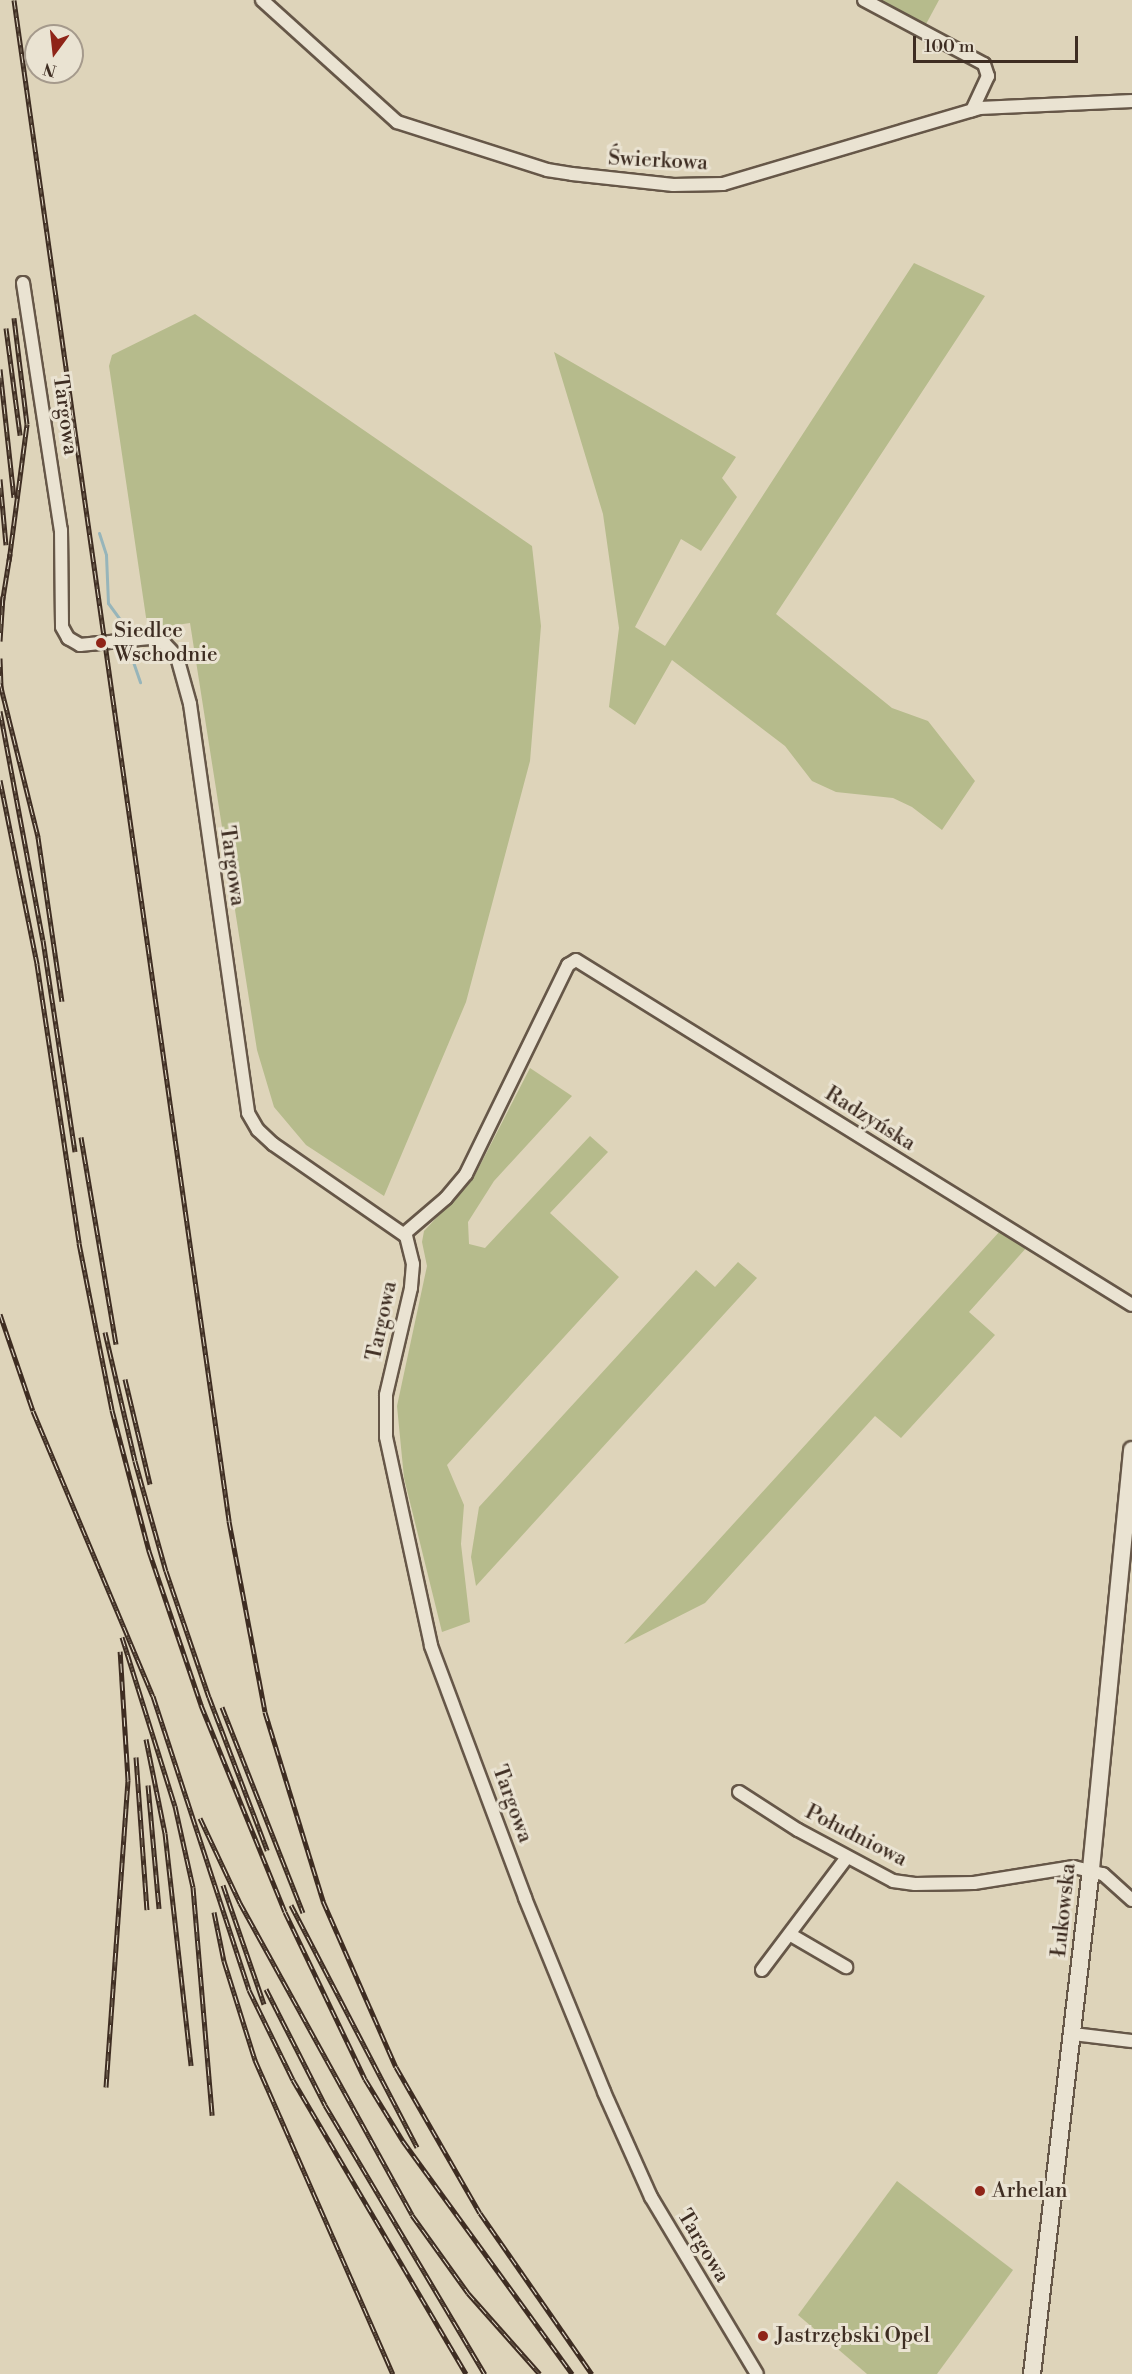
<!DOCTYPE html>
<meta charset="utf-8">
<style>
body{margin:0}
#map{position:relative;width:1132px;height:2374px;overflow:hidden;background:#ded4ba;font-family:"Libre Bodoni",serif}
div>[style]{position:absolute}
.green>*{inset:0;background:#b6bb8c}
.stream>*{height:3px;margin:-1.5px;padding:0 1.5px;transform-origin:1.5px;border-radius:1.5px;background:#97b5ba}
.roads{filter:drop-shadow(2px 0 #665748) drop-shadow(-2px 0 #665748) drop-shadow(0 2px #665748) drop-shadow(0 -2px #665748)}
.street>*{height:12px;margin:-6px;padding:0 6px;transform-origin:6px;border-radius:6px;background:#eae3d2}
.secondary>*{height:16px;margin:-8px;padding:0 8px;transform-origin:8px;border-radius:8px;background:#eae3d2}
.rail>*{height:5px;margin-top:-2.5px;transform-origin:0;background:repeating-linear-gradient(90deg,#eae3d2 0 9px,#3e2d22 0 18px);box-sizing:border-box;border-block:2px solid #3e2d22}
.dots>*{width:16px;height:16px;translate:-50% -50%;box-sizing:border-box;border:3px solid #eae3d2;border-radius:50%}
span{translate:-50% -50%;white-space:nowrap;text-align:center;line-height:1.15;-webkit-text-stroke:6px #eae3d2;paint-order:stroke}
.street-label{font-size:21px;color:#3e2d22}
.poi-label{font-size:21px;color:#3e2d22}
.left{translate:0 -50%;text-align:left}
.north{position:absolute;left:24px;top:24px;width:60px;height:60px;box-sizing:border-box;background:#eae3d2;border:2px solid #a59a8c;border-radius:50%;rotate:195deg;font-size:16px;font-weight:700;line-height:24px;text-align:center;color:#3e2d22}
.north::after{content:'';display:block;margin:auto;width:21px;height:27px;background:#8f2418;clip-path:polygon(50% 0,100% 100%,50% 72%,0 100%)}
.scale{position:absolute;left:913px;top:36px;width:165px;height:27px;box-sizing:border-box;border:3px solid #3e2d22;border-top:0;padding-left:8px;font-size:18px;line-height:21px;white-space:nowrap;color:#3e2d22;-webkit-text-stroke:4px #eae3d2;paint-order:stroke}
</style>
<div id="map">
<div class="green">
<i style="clip-path:polygon(875px 0,939px 0,925px 26px)"></i>
<i style="clip-path:polygon(914px 263px,985px 296px,776px 614px,892px 708px,928px 721px,975px 781px,942px 830px,912px 807px,893px 798px,836px 792px,812px 781px,785px 746px,672px 660px,635px 725px,609px 707px,619px 628px,603px 514px,554px 352px,736px 457px,722px 478px,737px 497px,701px 551px,681px 539px,635px 627px,665px 646px)"></i>
<i style="clip-path:polygon(195px 314px,532px 546px,541px 626px,530px 761px,466px 1002px,384px 1196px,306px 1145px,274px 1107px,257px 1050px,190px 623px,156px 628px,147px 624px,109px 366px,112px 355px)"></i>
<i style="clip-path:polygon(530px 1068px,572px 1096px,494px 1181px,468px 1222px,469px 1244px,485px 1248px,590px 1136px,608px 1152px,550px 1213px,619px 1277px,447px 1465px,464px 1505px,461px 1544px,470px 1622px,442px 1632px,404px 1478px,397px 1406px,427px 1266px,422px 1242px,424px 1231px,473px 1179px)"></i>
<i style="clip-path:polygon(1000px 1231px,1027px 1247px,969px 1312px,995px 1335px,901px 1438px,875px 1416px,705px 1603px,624px 1644px)"></i>
<i style="clip-path:polygon(738px 1262px,757px 1278px,476px 1586px,471px 1557px,479px 1507px,696px 1270px,715px 1287px)"></i>
<i style="clip-path:polygon(897px 2181px,1013px 2270px,937px 2374px,867px 2374px,798px 2315px)"></i>
</div>
<div class="stream">
<i style="left:99px;top:533px;width:23px;rotate:72deg"></i>
<i style="left:106px;top:555px;width:48px;rotate:87.6deg"></i>
<i style="left:108px;top:603px;width:29px;rotate:54deg"></i>
<i style="left:130px;top:653px;width:31px;rotate:71deg"></i>
</div>
<div class="roads">
<div class="street">
<i style="left:262px;top:0;width:182px;rotate:42.1deg"></i>
<i style="left:397px;top:122px;width:157px;rotate:17.7deg"></i>
<i style="left:547px;top:170px;width:25px;rotate:9deg"></i>
<i style="left:572px;top:174px;width:102px;rotate:6.2deg"></i>
<i style="left:673px;top:185px;width:50px;rotate:-1.1deg"></i>
<i style="left:723px;top:184px;width:268px;rotate:-16.5deg"></i>
<i style="left:980px;top:108px;width:152px;rotate:-2.6deg"></i>
<i style="left:864px;top:0;width:136px;rotate:28.1deg"></i>
<i style="left:984px;top:64px;width:13px;rotate:72deg"></i>
<i style="left:988px;top:76px;width:38px;rotate:115deg"></i>
<i style="left:23px;top:283px;width:250px;rotate:81.3deg"></i>
<i style="left:61px;top:530px;width:97px;rotate:89.4deg"></i>
<i style="left:62px;top:627px;width:13px;rotate:61deg"></i>
<i style="left:68px;top:638px;width:14px;rotate:30deg"></i>
<i style="left:80px;top:645px;width:70px;rotate:-5.7deg"></i>
<i style="left:150px;top:638px;width:16px;rotate:22deg"></i>
<i style="left:165px;top:644px;width:18px;rotate:47deg"></i>
<i style="left:177px;top:657px;width:49px;rotate:74.5deg"></i>
<i style="left:190px;top:704px;width:413px;rotate:81.9deg"></i>
<i style="left:248px;top:1113px;width:20px;rotate:60deg"></i>
<i style="left:258px;top:1130px;width:21px;rotate:43deg"></i>
<i style="left:273px;top:1144px;width:162px;rotate:34.7deg"></i>
<i style="left:406px;top:1236px;width:29px;rotate:76deg"></i>
<i style="left:413px;top:1264px;width:24px;rotate:95deg"></i>
<i style="left:411px;top:1288px;width:110px;rotate:103.2deg"></i>
<i style="left:386px;top:1395px;width:42px;rotate:90deg"></i>
<i style="left:386px;top:1437px;width:214px;rotate:77.8deg"></i>
<i style="left:431px;top:1646px;width:269px;rotate:69.5deg"></i>
<i style="left:525px;top:1898px;width:209px;rotate:67.8deg"></i>
<i style="left:604px;top:2092px;width:115px;rotate:65.9deg"></i>
<i style="left:651px;top:2197px;width:206px;rotate:59.1deg"></i>
<i style="left:404px;top:1234px;width:55px;rotate:-40.6deg"></i>
<i style="left:446px;top:1198px;width:31px;rotate:-50deg"></i>
<i style="left:466px;top:1174px;width:233px;rotate:-64deg"></i>
<i style="left:568px;top:965px;width:9px;rotate:-32deg"></i>
<i style="left:576px;top:960px;width:654px;rotate:31.82deg"></i>
<i style="left:739px;top:1792px;width:70px;rotate:32.8deg"></i>
<i style="left:798px;top:1830px;width:108px;rotate:28.2deg"></i>
<i style="left:893px;top:1881px;width:22px;rotate:8deg"></i>
<i style="left:915px;top:1884px;width:59px;rotate:-1deg"></i>
<i style="left:974px;top:1883px;width:101px;rotate:-9.1deg"></i>
<i style="left:1074px;top:1867px;width:30px;rotate:14deg"></i>
<i style="left:1103px;top:1874px;width:39px;rotate:42deg"></i>
<i style="left:791px;top:1935px;width:64px;rotate:30.2deg"></i>
<i style="left:762px;top:1970px;width:141px;rotate:-53deg"></i>
<i style="left:1073px;top:2034px;width:59px;rotate:6.8deg"></i>
</div>
<div class="secondary">
<i style="left:1032px;top:2374px;width:508px;rotate:-83.34deg"></i>
<i style="left:1091px;top:1869px;width:421px;rotate:-84.4deg"></i>
</div>
</div>
<div class="rail">
<i style="left:14px;top:0;width:1536px;rotate:81.95deg"></i>
<i style="left:229px;top:1521px;width:194px;rotate:79.3deg"></i>
<i style="left:265px;top:1712px;width:198px;rotate:72.9deg"></i>
<i style="left:323px;top:1901px;width:181px;rotate:66.3deg"></i>
<i style="left:396px;top:2067px;width:168px;rotate:60.1deg"></i>
<i style="left:480px;top:2213px;width:196px;rotate:55.2deg"></i>
<i style="left:6px;top:328px;width:108px;rotate:82.5deg"></i>
<i style="left:0;top:369px;width:129px;rotate:83.8deg"></i>
<i style="left:0;top:479px;width:66px;rotate:84.8deg"></i>
<i style="left:9px;top:561px;width:138px;rotate:-82.5deg"></i>
<i style="left:27px;top:424px;width:107px;rotate:-97deg"></i>
<i style="left:2px;top:604px;width:51px;rotate:-80.9deg"></i>
<i style="left:0;top:641px;width:45px;rotate:-86.2deg"></i>
<i style="left:0;top:658px;width:32px;rotate:88deg"></i>
<i style="left:0;top:683px;width:159px;rotate:76.1deg"></i>
<i style="left:38px;top:837px;width:166px;rotate:81.7deg"></i>
<i style="left:0;top:711px;width:233px;rotate:79.4deg"></i>
<i style="left:43px;top:940px;width:214px;rotate:81.4deg"></i>
<i style="left:0;top:780px;width:188px;rotate:78.6deg"></i>
<i style="left:37px;top:964px;width:282px;rotate:81.4deg"></i>
<i style="left:79px;top:1243px;width:170px;rotate:78.8deg"></i>
<i style="left:112px;top:1410px;width:146px;rotate:75.3deg"></i>
<i style="left:149px;top:1551px;width:163px;rotate:71.3deg"></i>
<i style="left:201px;top:1705px;width:223px;rotate:67.9deg"></i>
<i style="left:285px;top:1912px;width:185px;rotate:64.4deg"></i>
<i style="left:365px;top:2079px;width:73px;rotate:58.5deg"></i>
<i style="left:403px;top:2141px;width:288px;rotate:54deg"></i>
<i style="left:81px;top:1137px;width:210px;rotate:80.4deg"></i>
<i style="left:0;top:1314px;width:102px;rotate:71.2deg"></i>
<i style="left:33px;top:1411px;width:309px;rotate:67.2deg"></i>
<i style="left:153px;top:1696px;width:309px;rotate:71.9deg"></i>
<i style="left:249px;top:1990px;width:100px;rotate:63.9deg"></i>
<i style="left:293px;top:2080px;width:341px;rotate:59.5deg"></i>
<i style="left:105px;top:1332px;width:132px;rotate:76.9deg"></i>
<i style="left:135px;top:1461px;width:114px;rotate:74.3deg"></i>
<i style="left:166px;top:1571px;width:133px;rotate:71.2deg"></i>
<i style="left:209px;top:1697px;width:164px;rotate:69.2deg"></i>
<i style="left:125px;top:1379px;width:108px;rotate:76.6deg"></i>
<i style="left:122px;top:1637px;width:177px;rotate:72.6deg"></i>
<i style="left:175px;top:1806px;width:83px;rotate:77.5deg"></i>
<i style="left:193px;top:1887px;width:229px;rotate:85.2deg"></i>
<i style="left:222px;top:1707px;width:221px;rotate:68.5deg"></i>
<i style="left:146px;top:1739px;width:96px;rotate:78.6deg"></i>
<i style="left:165px;top:1833px;width:234px;rotate:83.6deg"></i>
<i style="left:136px;top:1757px;width:153px;rotate:85.9deg"></i>
<i style="left:148px;top:1785px;width:124px;rotate:84.9deg"></i>
<i style="left:200px;top:1818px;width:94px;rotate:64.8deg"></i>
<i style="left:240px;top:1903px;width:356px;rotate:61.1deg"></i>
<i style="left:412px;top:2215px;width:96px;rotate:54.3deg"></i>
<i style="left:468px;top:2293px;width:108px;rotate:48.4deg"></i>
<i style="left:223px;top:1885px;width:126px;rotate:71deg"></i>
<i style="left:291px;top:1905px;width:273px;rotate:62.5deg"></i>
<i style="left:214px;top:1912px;width:50px;rotate:78.5deg"></i>
<i style="left:224px;top:1961px;width:104px;rotate:72.6deg"></i>
<i style="left:255px;top:2060px;width:343px;rotate:66.3deg"></i>
<i style="left:266px;top:1989px;width:130px;rotate:63deg"></i>
<i style="left:325px;top:2105px;width:313px;rotate:59.3deg"></i>
<i style="left:106px;top:2087px;width:308px;rotate:-85.9deg"></i>
<i style="left:128px;top:1780px;width:129px;rotate:-93.5deg"></i>
</div>
<div class="dots">
<i style="left:101px;top:643px;background:#8f2418"></i>
<i style="left:980px;top:2191px;background:#8f2418"></i>
<i style="left:763px;top:2336px;background:#8f2418"></i>
</div>
<div class="street-label">
<span style="left:658px;top:161px;rotate:3deg">Świerkowa</span>
<span style="left:65px;top:415px;rotate:82deg">Targowa</span>
<span style="left:232px;top:866px;rotate:82deg">Targowa</span>
<span style="left:870px;top:1119px;rotate:32deg">Radzyńska</span>
<span style="left:382px;top:1321px;rotate:-78deg">Targowa</span>
<span style="left:512px;top:1804px;rotate:70deg">Targowa</span>
<span style="left:856px;top:1836px;rotate:27deg">Południowa</span>
<span style="left:1064px;top:1910px;rotate:-84deg">Łukowska</span>
<span style="left:703px;top:2246px;rotate:59deg">Targowa</span>
</div>
<div class="poi-label">
<span class="left" style="left:114px;top:643px">Siedlce<br>Wschodnie</span>
<span class="left" style="left:992px;top:2191px">Arhelan</span>
<span class="left" style="left:775px;top:2336px">Jastrzębski Opel</span>
</div>
<div class="north">N</div>
<div class="scale">100 m</div>
</div>
